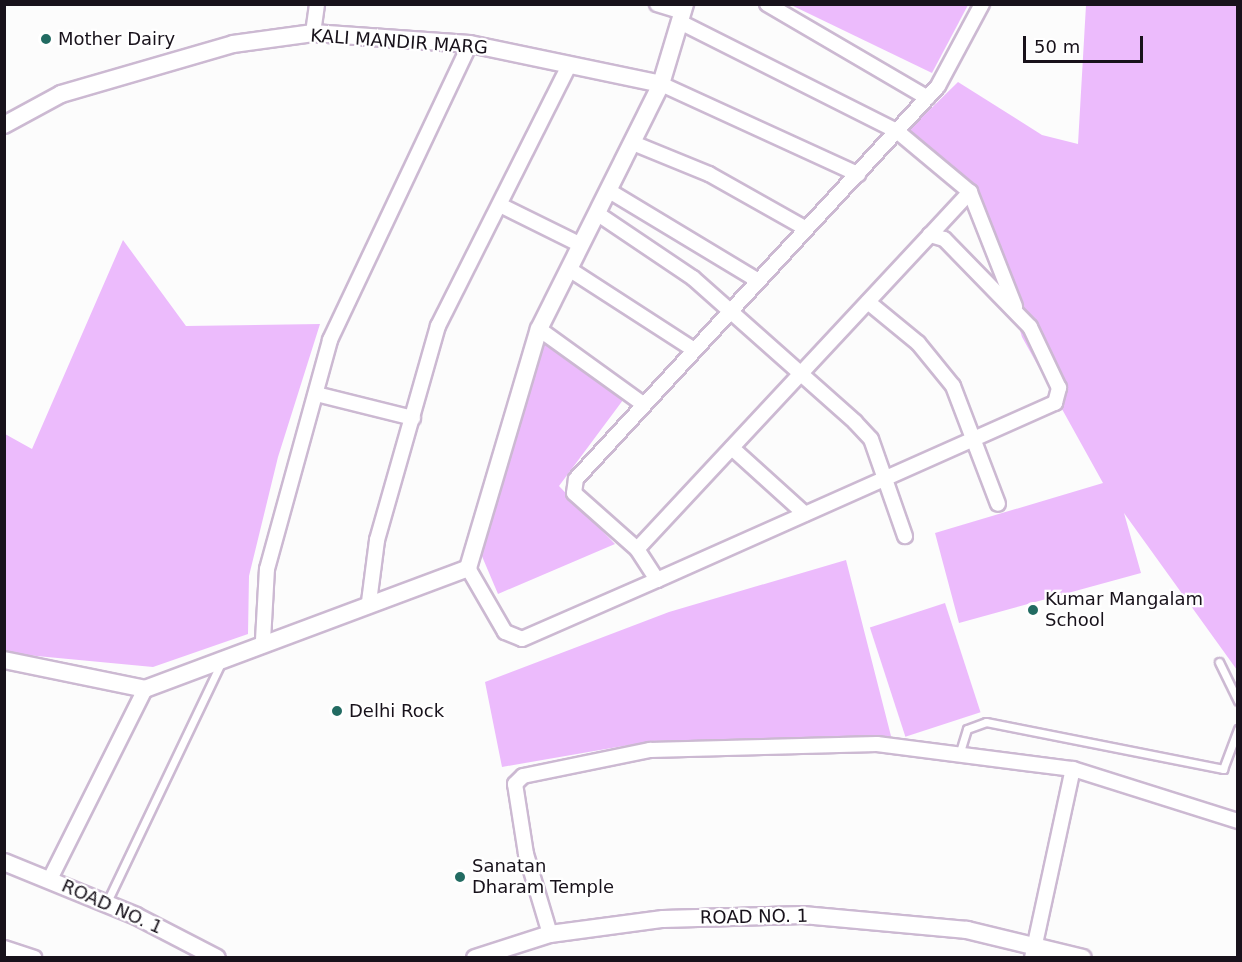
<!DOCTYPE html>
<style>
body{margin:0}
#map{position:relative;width:1242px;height:962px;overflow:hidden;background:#fcfcfc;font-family:"DejaVu Sans",sans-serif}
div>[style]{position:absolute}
.green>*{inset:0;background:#ecbbfc;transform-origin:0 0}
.roads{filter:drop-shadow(2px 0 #ccb9d2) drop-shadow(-2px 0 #ccb9d2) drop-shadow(0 2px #ccb9d2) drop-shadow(0 -2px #ccb9d2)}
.service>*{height:7px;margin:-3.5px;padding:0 3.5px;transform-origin:3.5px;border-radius:3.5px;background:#fff}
.minor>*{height:14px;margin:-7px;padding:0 7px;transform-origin:7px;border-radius:7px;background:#fff}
.tertiary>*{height:16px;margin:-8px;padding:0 8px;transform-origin:8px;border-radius:8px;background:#fff}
.dots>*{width:16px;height:16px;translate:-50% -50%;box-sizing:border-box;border:3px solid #fff;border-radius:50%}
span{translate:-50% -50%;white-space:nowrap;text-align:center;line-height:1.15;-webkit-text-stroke:4.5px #fff;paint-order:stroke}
.poi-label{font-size:18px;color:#18121b}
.left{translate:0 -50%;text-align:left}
.street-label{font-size:18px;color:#18121b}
.frame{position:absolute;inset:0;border:6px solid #18121b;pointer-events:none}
.scale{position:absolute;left:1023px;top:36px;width:120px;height:27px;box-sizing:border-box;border:3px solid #18121b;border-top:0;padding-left:8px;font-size:18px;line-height:21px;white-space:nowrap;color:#18121b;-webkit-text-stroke:4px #fff;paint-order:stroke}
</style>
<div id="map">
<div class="green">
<i style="clip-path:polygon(791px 5px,968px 4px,968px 5px,932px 73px)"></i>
<i style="clip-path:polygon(1086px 5px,1237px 5px,1237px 670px,1124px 513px,1141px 573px,959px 623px,935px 533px,1103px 483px,1022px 337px,985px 216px,908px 131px,958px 82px,1042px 135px,1078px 144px)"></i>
<i style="clip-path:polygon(123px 240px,186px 326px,320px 324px,278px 457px,249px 576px,248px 634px,153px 667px,5px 653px,5px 434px,32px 449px)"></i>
<i style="clip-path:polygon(545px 338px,626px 396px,559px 486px,615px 544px,498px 594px,481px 554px,508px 445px)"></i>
<i style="clip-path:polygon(846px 560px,891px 736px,652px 741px,502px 767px,485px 682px,669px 612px)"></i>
<i style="left:945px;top:603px;width:115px;height:79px;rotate:72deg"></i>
</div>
<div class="roads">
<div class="service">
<i style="left:1219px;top:662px;width:43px;rotate:64deg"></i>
<i style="left:959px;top:755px;width:27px;rotate:-73deg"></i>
<i style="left:967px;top:729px;width:20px;rotate:-20deg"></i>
<i style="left:986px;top:722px;width:242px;rotate:11.2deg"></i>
<i style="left:1223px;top:769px;width:43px;rotate:-69.4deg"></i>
<i style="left:106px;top:904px;width:267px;rotate:-64.5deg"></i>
</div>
<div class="minor">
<i style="left:657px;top:4px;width:27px;rotate:17deg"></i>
<i style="left:767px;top:4px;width:186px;rotate:30.3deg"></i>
<i style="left:680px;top:22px;width:243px;rotate:26.7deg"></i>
<i style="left:897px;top:131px;width:95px;rotate:39.9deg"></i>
<i style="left:970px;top:192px;width:123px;rotate:68.5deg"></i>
<i style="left:313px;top:33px;width:29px;rotate:-82deg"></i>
<i style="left:661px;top:84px;width:217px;rotate:24.6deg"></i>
<i style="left:633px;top:143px;width:82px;rotate:22.2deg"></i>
<i style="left:709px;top:174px;width:110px;rotate:29.4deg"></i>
<i style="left:611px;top:192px;width:168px;rotate:31.1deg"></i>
<i style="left:500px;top:205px;width:90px;rotate:26.3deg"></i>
<i style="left:598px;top:214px;width:115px;rotate:34deg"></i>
<i style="left:693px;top:278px;width:217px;rotate:41.6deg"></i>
<i style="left:855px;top:422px;width:23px;rotate:47deg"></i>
<i style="left:871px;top:439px;width:103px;rotate:70.7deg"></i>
<i style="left:930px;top:235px;width:59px;rotate:-47.1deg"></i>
<i style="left:569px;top:269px;width:149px;rotate:32.9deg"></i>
<i style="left:868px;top:302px;width:65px;rotate:39.4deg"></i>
<i style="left:918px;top:343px;width:55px;rotate:50.9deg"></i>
<i style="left:953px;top:386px;width:126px;rotate:69.1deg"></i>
<i style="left:539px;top:329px;width:128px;rotate:35.8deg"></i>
<i style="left:316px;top:394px;width:100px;rotate:13.9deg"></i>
<i style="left:732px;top:448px;width:98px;rotate:42.1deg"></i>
<i style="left:637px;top:549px;width:84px;rotate:-138.4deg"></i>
<i style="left:574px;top:493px;width:14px;rotate:-82deg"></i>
<i style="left:576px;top:479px;width:534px;rotate:-47.35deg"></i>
<i style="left:938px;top:86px;width:93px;rotate:-61.8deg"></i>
<i style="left:468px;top:568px;width:74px;rotate:60deg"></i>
<i style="left:505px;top:632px;width:18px;rotate:22deg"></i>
<i style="left:522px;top:639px;width:147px;rotate:-23.6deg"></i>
<i style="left:657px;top:580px;width:436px;rotate:-24deg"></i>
<i style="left:1055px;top:403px;width:16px;rotate:-75deg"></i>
<i style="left:1059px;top:388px;width:68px;rotate:-115.4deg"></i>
<i style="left:1030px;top:327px;width:123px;rotate:-134.3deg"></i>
<i style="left:944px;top:239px;width:15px;rotate:-164deg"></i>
<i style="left:930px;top:235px;width:429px;rotate:133deg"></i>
<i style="left:637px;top:549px;width:37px;rotate:57deg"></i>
<i style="left:369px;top:602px;width:63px;rotate:-82.6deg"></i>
<i style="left:377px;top:540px;width:223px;rotate:-74.1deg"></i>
<i style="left:438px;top:326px;width:292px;rotate:-63.3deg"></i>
<i style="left:263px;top:640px;width:71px;rotate:-86.8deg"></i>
<i style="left:267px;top:569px;width:238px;rotate:-74.6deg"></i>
<i style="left:330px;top:340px;width:327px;rotate:-64.7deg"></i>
<i style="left:50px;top:879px;width:212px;rotate:-63.4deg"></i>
<i style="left:550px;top:934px;width:84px;rotate:-106.7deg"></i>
<i style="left:526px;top:854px;width:71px;rotate:-98.9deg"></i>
<i style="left:515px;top:784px;width:11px;rotate:-45deg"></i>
<i style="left:523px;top:776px;width:130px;rotate:-11.6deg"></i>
<i style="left:650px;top:750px;width:227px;rotate:-1.5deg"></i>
<i style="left:877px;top:744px;width:198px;rotate:7.3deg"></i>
<i style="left:1073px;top:769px;width:173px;rotate:17.5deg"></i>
<i style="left:4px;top:948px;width:32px;rotate:18deg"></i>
<i style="left:1032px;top:958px;width:193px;rotate:-77.8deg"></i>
</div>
<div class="tertiary">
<i style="left:4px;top:125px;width:65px;rotate:-28.5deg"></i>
<i style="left:61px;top:94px;width:179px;rotate:-16.2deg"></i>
<i style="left:233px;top:44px;width:81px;rotate:-7.8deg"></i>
<i style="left:313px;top:33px;width:157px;rotate:4deg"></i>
<i style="left:470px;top:44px;width:195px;rotate:11.8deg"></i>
<i style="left:4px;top:660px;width:144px;rotate:11.6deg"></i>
<i style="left:145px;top:689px;width:345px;rotate:-20.5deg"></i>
<i style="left:468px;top:568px;width:249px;rotate:-73.5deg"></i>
<i style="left:539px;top:329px;width:274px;rotate:-63.5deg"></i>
<i style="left:661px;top:84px;width:84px;rotate:-73.3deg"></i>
<i style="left:4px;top:862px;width:143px;rotate:22.2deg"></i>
<i style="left:136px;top:916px;width:91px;rotate:27.4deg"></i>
<i style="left:475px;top:958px;width:79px;rotate:-17.7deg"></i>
<i style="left:550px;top:934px;width:114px;rotate:-7.6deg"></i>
<i style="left:663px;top:919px;width:140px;rotate:-1.6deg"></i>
<i style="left:803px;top:915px;width:165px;rotate:5.2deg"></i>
<i style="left:967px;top:930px;width:119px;rotate:13.6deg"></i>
</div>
</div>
<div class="dots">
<i style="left:46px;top:39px;background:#226b62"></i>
<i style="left:1033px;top:610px;background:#226b62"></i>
<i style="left:337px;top:711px;background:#226b62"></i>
<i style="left:460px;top:877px;background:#226b62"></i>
</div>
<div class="poi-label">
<span class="left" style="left:58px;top:39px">Mother Dairy</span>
<span class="left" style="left:1045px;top:610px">Kumar Mangalam<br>School</span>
<span class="left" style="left:349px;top:711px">Delhi Rock</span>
<span class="left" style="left:472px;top:877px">Sanatan<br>Dharam Temple</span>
</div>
<div class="street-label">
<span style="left:399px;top:42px;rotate:4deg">KALI MANDIR MARG</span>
<span style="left:112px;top:907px;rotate:24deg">ROAD NO. 1</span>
<span style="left:754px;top:917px;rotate:-1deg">ROAD NO. 1</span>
</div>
<div class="frame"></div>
<div class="scale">50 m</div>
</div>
